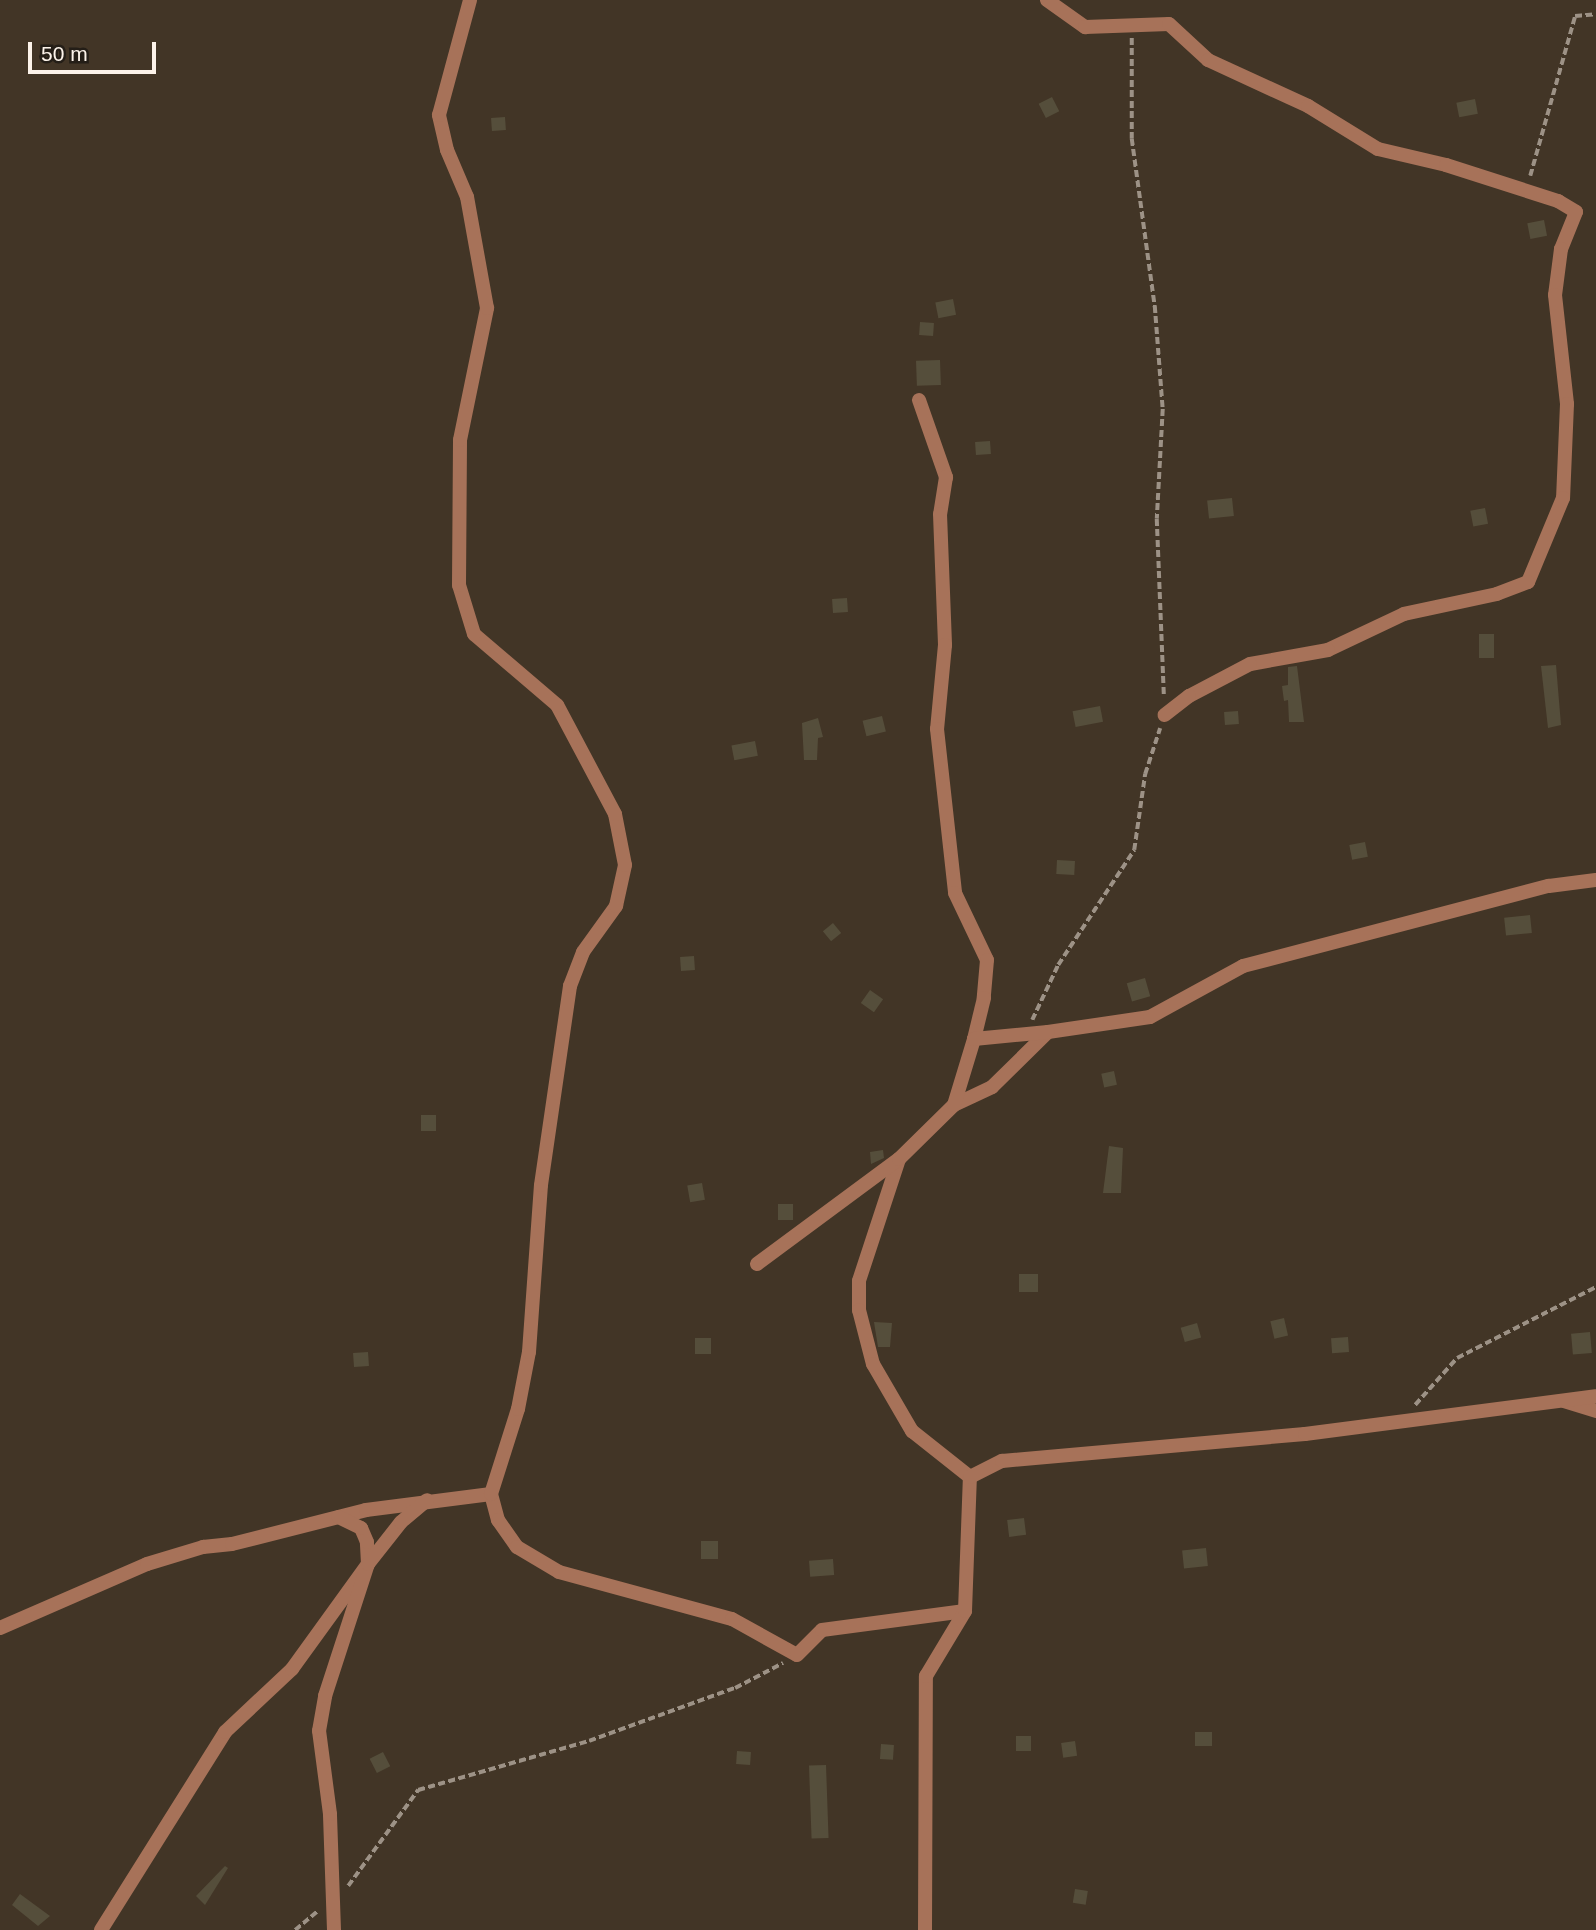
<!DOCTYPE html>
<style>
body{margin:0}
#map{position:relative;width:1596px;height:1930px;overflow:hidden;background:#423526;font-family:Helvetica,sans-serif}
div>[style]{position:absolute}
.building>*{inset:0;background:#554e3b;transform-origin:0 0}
.path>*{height:3.5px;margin-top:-1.75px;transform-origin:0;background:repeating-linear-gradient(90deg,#9d9286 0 7px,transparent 0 10.5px)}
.street>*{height:14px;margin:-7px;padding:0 7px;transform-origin:7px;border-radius:7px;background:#a77259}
span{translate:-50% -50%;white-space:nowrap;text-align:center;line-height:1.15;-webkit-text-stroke:5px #241e17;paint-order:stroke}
.scale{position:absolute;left:28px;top:42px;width:128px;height:32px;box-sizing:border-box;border:4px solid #fcf3ea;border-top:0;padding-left:9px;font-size:21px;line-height:24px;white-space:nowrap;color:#fcf3ea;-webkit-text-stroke:5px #241e17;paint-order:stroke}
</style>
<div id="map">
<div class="building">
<i style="left:1052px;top:97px;width:16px;height:15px;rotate:63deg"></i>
<i style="left:1475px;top:99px;width:15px;height:19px;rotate:79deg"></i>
<i style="left:505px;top:117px;width:13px;height:14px;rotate:86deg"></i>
<i style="left:1544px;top:220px;width:16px;height:17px;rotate:79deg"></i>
<i style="left:953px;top:299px;width:16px;height:18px;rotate:79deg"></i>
<i style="left:920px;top:322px;width:14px;height:13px;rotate:4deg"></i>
<i style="left:940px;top:360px;width:25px;height:24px;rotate:88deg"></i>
<i style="left:990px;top:441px;width:13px;height:15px;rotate:86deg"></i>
<i style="left:1232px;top:498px;width:18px;height:25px;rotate:84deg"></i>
<i style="left:1485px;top:508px;width:16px;height:15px;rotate:79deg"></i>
<i style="left:847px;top:598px;width:14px;height:15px;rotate:86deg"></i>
<i style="left:1494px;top:634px;width:24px;height:15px;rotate:90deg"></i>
<i style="clip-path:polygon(1556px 665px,1561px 725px,1548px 728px,1541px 666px)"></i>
<i style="clip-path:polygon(1297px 666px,1304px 722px,1289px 722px,1288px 700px,1284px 701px,1282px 686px,1288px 685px,1288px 667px)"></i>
<i style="left:1100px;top:706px;width:16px;height:28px;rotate:79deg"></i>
<i style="left:1238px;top:711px;width:13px;height:14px;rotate:86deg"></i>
<i style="left:882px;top:716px;width:16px;height:20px;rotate:76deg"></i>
<i style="clip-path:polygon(818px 718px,823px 737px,818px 738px,817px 760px,804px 760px,802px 723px)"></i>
<i style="left:755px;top:741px;width:15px;height:24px;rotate:79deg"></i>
<i style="left:1365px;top:842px;width:15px;height:16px;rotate:79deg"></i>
<i style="left:1057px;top:860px;width:18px;height:14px;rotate:3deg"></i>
<i style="left:1530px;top:915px;width:18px;height:26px;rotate:84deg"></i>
<i style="left:833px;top:923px;width:13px;height:13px;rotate:51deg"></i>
<i style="left:694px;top:956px;width:14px;height:14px;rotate:86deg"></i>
<i style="left:1145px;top:978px;width:19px;height:19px;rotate:74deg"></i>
<i style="left:870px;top:990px;width:16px;height:16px;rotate:35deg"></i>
<i style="left:1114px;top:1071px;width:14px;height:13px;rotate:78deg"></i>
<i style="left:421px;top:1115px;width:15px;height:16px"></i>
<i style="clip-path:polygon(1109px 1146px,1123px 1148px,1121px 1193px,1103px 1193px)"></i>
<i style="clip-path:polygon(883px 1150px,884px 1158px,871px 1164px,870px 1152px)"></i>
<i style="left:702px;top:1183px;width:17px;height:15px;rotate:80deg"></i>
<i style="left:778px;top:1204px;width:15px;height:16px"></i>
<i style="left:1019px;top:1274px;width:19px;height:18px"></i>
<i style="left:1284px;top:1318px;width:18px;height:14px;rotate:77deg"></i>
<i style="clip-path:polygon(874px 1322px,892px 1323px,890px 1347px,878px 1347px)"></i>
<i style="left:1197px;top:1323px;width:15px;height:17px;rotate:74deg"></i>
<i style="left:1590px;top:1332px;width:21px;height:19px;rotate:85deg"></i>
<i style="left:1348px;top:1337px;width:15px;height:17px;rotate:86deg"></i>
<i style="left:695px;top:1338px;width:16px;height:16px"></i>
<i style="left:368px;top:1352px;width:14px;height:15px;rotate:86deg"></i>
<i style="left:1024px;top:1518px;width:17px;height:17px;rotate:83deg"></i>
<i style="left:701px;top:1541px;width:17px;height:18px"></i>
<i style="left:1206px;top:1548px;width:18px;height:24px;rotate:84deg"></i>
<i style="left:833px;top:1559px;width:16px;height:24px;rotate:86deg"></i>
<i style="left:1195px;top:1732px;width:17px;height:14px"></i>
<i style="left:1016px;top:1736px;width:15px;height:15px"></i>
<i style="left:1075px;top:1741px;width:15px;height:14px;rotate:82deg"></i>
<i style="left:881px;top:1744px;width:13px;height:15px;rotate:4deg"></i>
<i style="left:737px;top:1751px;width:14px;height:13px;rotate:4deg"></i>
<i style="left:383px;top:1752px;width:16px;height:15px;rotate:63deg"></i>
<i style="left:826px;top:1765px;width:73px;height:17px;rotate:88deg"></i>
<i style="clip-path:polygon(225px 1866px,228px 1868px,205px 1905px,196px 1896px)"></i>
<i style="left:1075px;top:1889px;width:13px;height:14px;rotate:9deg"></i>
<i style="clip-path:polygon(20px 1894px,50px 1916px,38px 1926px,12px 1905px)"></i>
</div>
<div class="path">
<i style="left:1132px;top:38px;width:101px;rotate:90deg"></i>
<i style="left:1132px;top:139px;width:169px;rotate:82.2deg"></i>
<i style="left:1155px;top:306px;width:103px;rotate:85.6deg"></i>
<i style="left:1163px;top:409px;width:110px;rotate:93.1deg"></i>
<i style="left:1157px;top:519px;width:177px;rotate:87.7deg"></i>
<i style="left:1530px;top:176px;width:166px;rotate:-74.3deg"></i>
<i style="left:1575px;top:16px;width:21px;rotate:-5deg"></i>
<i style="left:1032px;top:1020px;width:61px;rotate:-64.7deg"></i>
<i style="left:1058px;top:965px;width:138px;rotate:-56.5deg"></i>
<i style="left:1134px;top:850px;width:77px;rotate:-81.8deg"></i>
<i style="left:1145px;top:774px;width:48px;rotate:-71.9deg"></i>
<i style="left:1415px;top:1405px;width:63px;rotate:-48.2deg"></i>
<i style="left:1457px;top:1358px;width:156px;rotate:-27.1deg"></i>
<i style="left:348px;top:1886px;width:119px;rotate:-53.9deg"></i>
<i style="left:418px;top:1790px;width:178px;rotate:-16deg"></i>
<i style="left:589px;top:1741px;width:155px;rotate:-20deg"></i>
<i style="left:735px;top:1688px;width:54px;rotate:-27.5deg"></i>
<i style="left:295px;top:1930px;width:30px;rotate:-40deg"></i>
</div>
<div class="street">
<i style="left:1047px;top:0;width:47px;rotate:35.4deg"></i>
<i style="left:1085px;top:27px;width:84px;rotate:-2deg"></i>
<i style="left:1169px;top:24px;width:53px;rotate:42.7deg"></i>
<i style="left:1208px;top:60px;width:110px;rotate:24.7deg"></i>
<i style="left:1308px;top:106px;width:82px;rotate:31.6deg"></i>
<i style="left:1378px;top:149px;width:70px;rotate:13.2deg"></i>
<i style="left:1446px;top:165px;width:118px;rotate:17.8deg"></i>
<i style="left:1558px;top:201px;width:21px;rotate:31deg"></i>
<i style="left:1576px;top:212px;width:40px;rotate:112deg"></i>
<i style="left:1561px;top:249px;width:46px;rotate:97.4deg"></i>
<i style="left:1555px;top:295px;width:110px;rotate:83.7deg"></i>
<i style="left:1567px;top:404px;width:94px;rotate:92.4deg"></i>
<i style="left:1563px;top:498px;width:91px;rotate:112.6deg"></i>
<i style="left:1528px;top:582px;width:33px;rotate:159deg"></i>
<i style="left:1497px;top:594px;width:95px;rotate:167.9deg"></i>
<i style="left:1404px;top:614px;width:84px;rotate:154.7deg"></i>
<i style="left:1328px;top:650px;width:79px;rotate:169.8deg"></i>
<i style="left:1250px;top:664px;width:69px;rotate:152.3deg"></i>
<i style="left:1189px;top:696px;width:31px;rotate:142deg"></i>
<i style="left:919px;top:400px;width:82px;rotate:70.7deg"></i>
<i style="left:946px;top:477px;width:37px;rotate:99deg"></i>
<i style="left:940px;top:514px;width:131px;rotate:87.8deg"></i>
<i style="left:945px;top:645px;width:84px;rotate:95.4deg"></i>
<i style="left:937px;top:729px;width:165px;rotate:83.7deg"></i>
<i style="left:955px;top:893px;width:74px;rotate:64.5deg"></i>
<i style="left:987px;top:960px;width:38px;rotate:95deg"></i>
<i style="left:984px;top:998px;width:42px;rotate:103.7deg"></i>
<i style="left:954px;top:1105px;width:42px;rotate:-25.3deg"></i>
<i style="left:992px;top:1087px;width:78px;rotate:-44.5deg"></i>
<i style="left:1048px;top:1032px;width:103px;rotate:-8.4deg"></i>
<i style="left:1150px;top:1017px;width:106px;rotate:-28.7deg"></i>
<i style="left:1243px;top:966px;width:316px;rotate:-14.7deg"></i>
<i style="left:1549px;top:886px;width:47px;rotate:-7.3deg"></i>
<i style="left:899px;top:1159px;width:128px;rotate:108.2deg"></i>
<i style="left:859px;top:1281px;width:29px;rotate:90deg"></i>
<i style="left:859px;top:1310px;width:56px;rotate:75.5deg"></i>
<i style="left:873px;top:1364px;width:78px;rotate:59.8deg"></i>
<i style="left:912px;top:1431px;width:74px;rotate:38.4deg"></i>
<i style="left:757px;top:1264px;width:177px;rotate:-36.5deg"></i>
<i style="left:899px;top:1159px;width:77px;rotate:-44.5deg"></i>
<i style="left:954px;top:1105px;width:69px;rotate:-73.1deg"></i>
<i style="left:974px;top:1039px;width:74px;rotate:-5.4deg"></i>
<i style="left:1564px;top:1401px;width:34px;rotate:17deg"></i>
<i style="left:491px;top:1494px;width:27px;rotate:75deg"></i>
<i style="left:498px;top:1520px;width:33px;rotate:55deg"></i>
<i style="left:517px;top:1547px;width:49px;rotate:30.8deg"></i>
<i style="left:559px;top:1572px;width:179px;rotate:15.2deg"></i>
<i style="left:732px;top:1619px;width:74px;rotate:29deg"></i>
<i style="left:797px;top:1655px;width:35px;rotate:-45deg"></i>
<i style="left:822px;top:1630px;width:144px;rotate:-7.6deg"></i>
<i style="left:0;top:1628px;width:160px;rotate:-23.5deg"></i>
<i style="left:147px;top:1564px;width:59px;rotate:-16.9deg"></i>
<i style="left:203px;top:1547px;width:29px;rotate:-6deg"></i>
<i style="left:232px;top:1544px;width:138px;rotate:-14.2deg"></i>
<i style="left:366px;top:1510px;width:126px;rotate:-7.3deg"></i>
<i style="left:491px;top:1494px;width:89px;rotate:-72.4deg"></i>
<i style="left:518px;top:1409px;width:58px;rotate:-79.1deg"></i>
<i style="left:529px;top:1352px;width:167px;rotate:-85.9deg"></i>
<i style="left:541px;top:1185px;width:201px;rotate:-81.7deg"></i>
<i style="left:570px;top:986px;width:36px;rotate:-69deg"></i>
<i style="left:583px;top:952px;width:57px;rotate:-54.3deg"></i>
<i style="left:616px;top:906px;width:42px;rotate:-77.6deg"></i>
<i style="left:625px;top:865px;width:52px;rotate:-101.1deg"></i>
<i style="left:615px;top:814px;width:123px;rotate:-118deg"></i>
<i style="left:557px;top:705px;width:109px;rotate:-139.5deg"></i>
<i style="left:474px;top:634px;width:51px;rotate:-107deg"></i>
<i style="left:459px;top:585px;width:145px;rotate:-89.6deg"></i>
<i style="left:460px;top:440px;width:135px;rotate:-78.4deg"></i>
<i style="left:487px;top:308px;width:113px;rotate:-100.2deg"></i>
<i style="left:467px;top:197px;width:51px;rotate:-113.1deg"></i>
<i style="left:447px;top:150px;width:36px;rotate:-103deg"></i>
<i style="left:439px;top:115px;width:119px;rotate:-74.9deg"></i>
<i style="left:101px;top:1930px;width:234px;rotate:-57.9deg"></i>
<i style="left:225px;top:1732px;width:92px;rotate:-43.2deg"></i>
<i style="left:292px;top:1669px;width:130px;rotate:-54.1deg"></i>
<i style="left:368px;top:1564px;width:22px;rotate:-93deg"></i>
<i style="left:367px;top:1542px;width:15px;rotate:-113deg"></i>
<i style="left:361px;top:1528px;width:25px;rotate:-154deg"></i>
<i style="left:334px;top:1930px;width:116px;rotate:-92deg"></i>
<i style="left:330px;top:1814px;width:84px;rotate:-97.5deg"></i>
<i style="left:319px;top:1731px;width:36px;rotate:-80deg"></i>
<i style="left:325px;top:1696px;width:139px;rotate:-72deg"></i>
<i style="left:368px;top:1564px;width:53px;rotate:-51.8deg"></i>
<i style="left:401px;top:1522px;width:34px;rotate:-40deg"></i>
<i style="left:925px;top:1930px;width:254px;rotate:-89.8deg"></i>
<i style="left:926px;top:1676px;width:76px;rotate:-59deg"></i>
<i style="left:965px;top:1611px;width:134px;rotate:-87.9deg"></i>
<i style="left:970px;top:1477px;width:36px;rotate:-27deg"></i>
<i style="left:1002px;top:1461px;width:304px;rotate:-5.1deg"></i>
<i style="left:1305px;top:1434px;width:293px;rotate:-7.4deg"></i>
</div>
<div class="scale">50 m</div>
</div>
